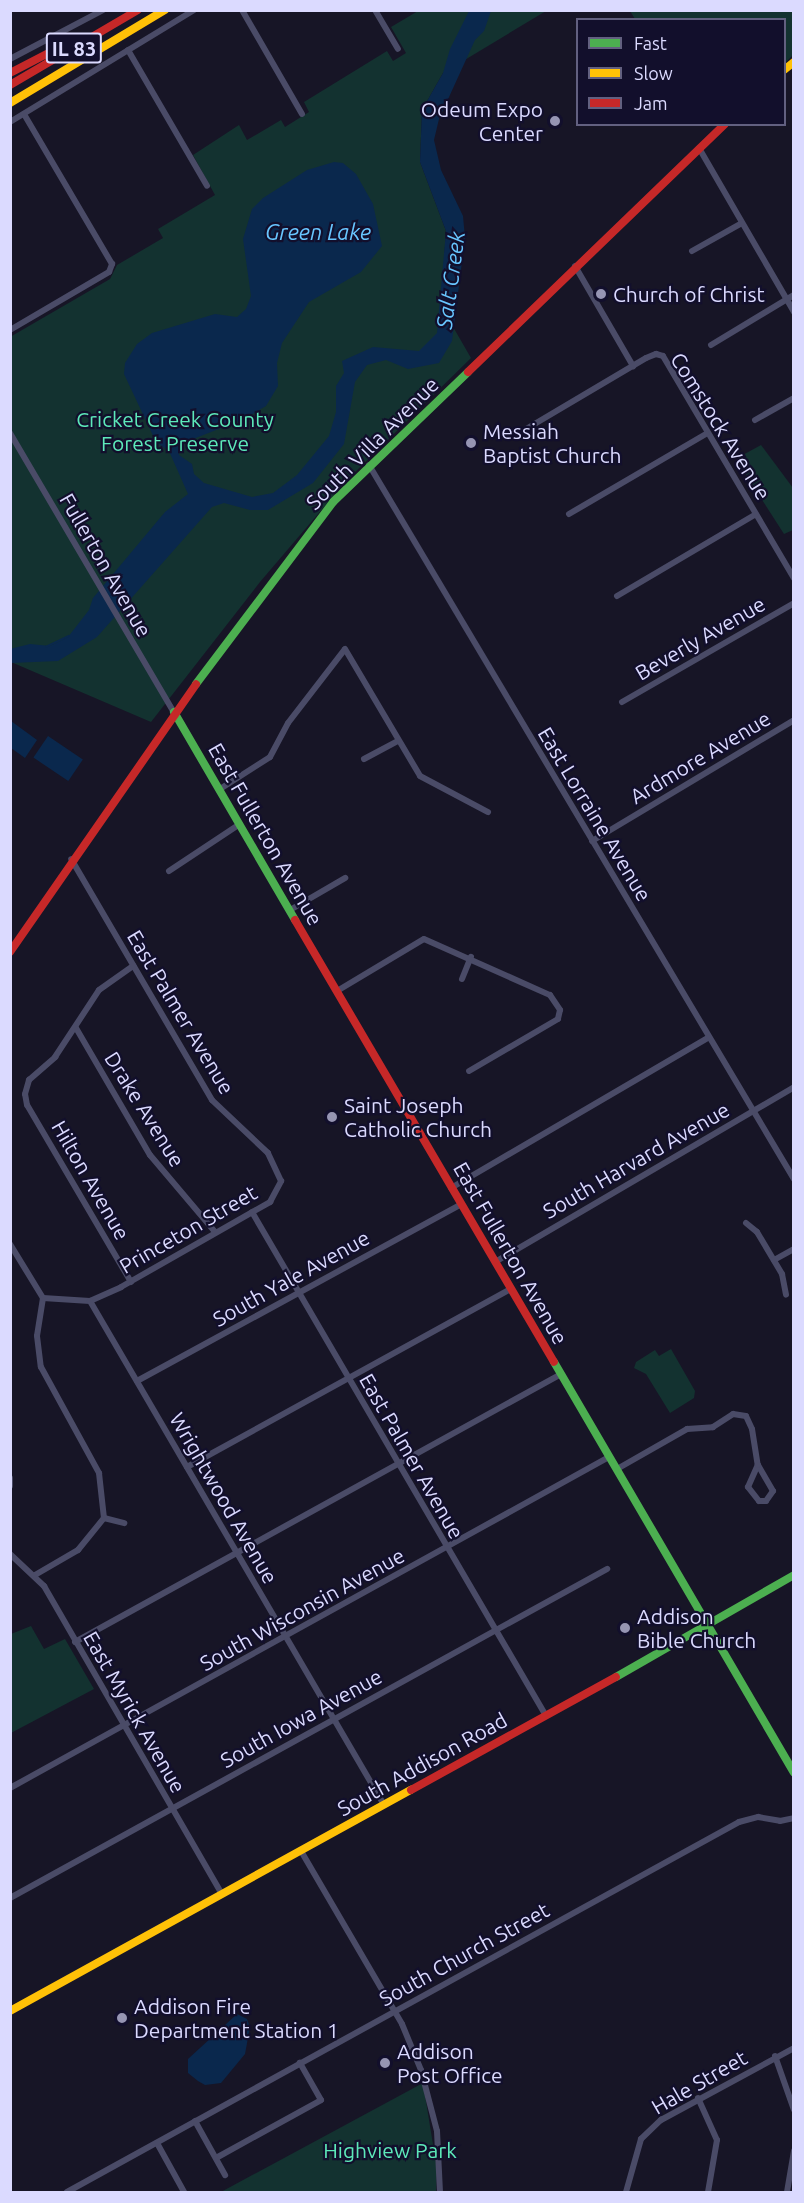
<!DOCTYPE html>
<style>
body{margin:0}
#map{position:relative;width:804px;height:2203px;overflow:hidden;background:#171526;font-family:Ubuntu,sans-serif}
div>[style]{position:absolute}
.green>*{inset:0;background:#133230}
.water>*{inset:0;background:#0a284d;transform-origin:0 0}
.stream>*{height:1.5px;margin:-0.75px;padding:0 0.75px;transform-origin:0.75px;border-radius:0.75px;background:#0a284d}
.street>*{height:6px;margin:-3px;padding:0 3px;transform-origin:3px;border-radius:3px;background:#4a4b67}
.fast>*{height:8px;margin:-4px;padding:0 4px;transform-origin:4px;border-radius:4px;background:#4caf50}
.slow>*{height:8px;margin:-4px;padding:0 4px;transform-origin:4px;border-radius:4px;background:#ffc107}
.jam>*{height:8px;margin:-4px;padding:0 4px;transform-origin:4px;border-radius:4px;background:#c62828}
.dots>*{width:16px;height:16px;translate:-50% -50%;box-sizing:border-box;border:3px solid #120f2c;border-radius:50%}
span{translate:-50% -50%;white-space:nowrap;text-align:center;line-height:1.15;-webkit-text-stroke:4.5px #120f2c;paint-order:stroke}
.shield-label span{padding:2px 4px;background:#120f2c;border:2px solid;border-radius:4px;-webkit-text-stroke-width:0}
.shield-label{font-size:20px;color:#dbdaff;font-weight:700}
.poi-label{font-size:21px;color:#dbdaff}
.right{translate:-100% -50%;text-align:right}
.left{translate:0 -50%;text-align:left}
.park-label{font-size:21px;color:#5de9ba}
.street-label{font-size:21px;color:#dbdaff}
.water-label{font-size:22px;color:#68c6ff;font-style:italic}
.frame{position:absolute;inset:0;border:12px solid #dbdaff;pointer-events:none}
.legend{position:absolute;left:576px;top:18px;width:210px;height:108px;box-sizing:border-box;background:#120f2c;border:2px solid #626080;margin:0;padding:8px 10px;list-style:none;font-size:18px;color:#dbdaff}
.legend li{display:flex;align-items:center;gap:12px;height:30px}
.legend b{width:30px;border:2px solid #626080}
</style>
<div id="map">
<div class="green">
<i style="clip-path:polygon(418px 11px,546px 11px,443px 73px,422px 110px,420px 162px,446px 231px,441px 306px,471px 358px,347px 480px,260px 582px,151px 722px,11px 662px,10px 337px,110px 279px,117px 265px,163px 238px,158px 229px,215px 195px,193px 155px,239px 125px,247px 140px,281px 120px,285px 127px,309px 112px,304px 102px,387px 51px,393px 61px,406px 53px,391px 27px)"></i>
<i style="clip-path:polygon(630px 11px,793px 11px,793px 55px,785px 63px,784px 20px,635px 19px)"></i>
<i style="clip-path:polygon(761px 445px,793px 488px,793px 530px,784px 534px,739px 464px,739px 457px)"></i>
<i style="clip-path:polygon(671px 1349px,695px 1391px,694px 1398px,670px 1413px,646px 1374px,634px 1368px,636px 1362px,655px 1350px,659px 1356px)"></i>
<i style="clip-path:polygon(31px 1626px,44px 1649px,65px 1639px,94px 1689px,11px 1733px,11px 1634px)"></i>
<i style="clip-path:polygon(423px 2083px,437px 2169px,436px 2192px,221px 2192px)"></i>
</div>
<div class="water">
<i style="clip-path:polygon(469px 11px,491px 11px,484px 31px,475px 40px,439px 119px,434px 140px,441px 170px,463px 216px,465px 238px,452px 341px,439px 363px,408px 369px,386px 360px,367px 365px,355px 382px,344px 444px,313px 483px,268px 510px,250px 510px,224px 503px,212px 507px,97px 637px,58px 661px,11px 663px,10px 649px,30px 644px,50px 646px,68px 637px,89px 610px,93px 598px,165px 512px,188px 494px,169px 451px,156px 442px,124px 374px,125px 363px,137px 344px,152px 333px,215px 314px,237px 317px,246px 309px,251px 296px,243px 239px,252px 209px,263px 198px,307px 170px,334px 162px,343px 163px,356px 174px,373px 204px,382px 246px,361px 272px,309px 302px,282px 343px,277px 363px,278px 386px,266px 406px,244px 419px,178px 445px,179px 455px,192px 464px,194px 474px,204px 483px,252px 497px,273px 493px,297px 475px,329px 436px,336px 412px,336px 386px,344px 373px,342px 361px,373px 347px,419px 351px,437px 333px,446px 231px,420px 162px,422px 110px,443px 73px,450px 49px)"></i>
<i style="clip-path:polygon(11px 721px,37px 740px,25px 758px,11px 748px)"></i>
<i style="left:48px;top:736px;width:42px;height:26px;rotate:34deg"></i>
<i style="clip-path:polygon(237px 2014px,247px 2019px,250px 2027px,245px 2054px,221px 2083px,205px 2085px,198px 2081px,188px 2073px,188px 2059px)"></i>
</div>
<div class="stream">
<i style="left:46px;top:647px;width:25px;rotate:-26deg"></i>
</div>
<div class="street">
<i style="left:242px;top:10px;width:120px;rotate:60deg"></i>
<i style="left:375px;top:10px;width:45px;rotate:59.5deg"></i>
<i style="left:128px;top:50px;width:157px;rotate:59.8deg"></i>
<i style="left:10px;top:59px;width:105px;rotate:-27.8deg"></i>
<i style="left:10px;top:122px;width:215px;rotate:-31.3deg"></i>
<i style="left:699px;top:148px;width:190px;rotate:59.9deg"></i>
<i style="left:692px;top:251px;width:57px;rotate:-29.2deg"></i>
<i style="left:575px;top:266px;width:116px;rotate:59.9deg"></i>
<i style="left:10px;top:330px;width:115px;rotate:-30.4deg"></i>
<i style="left:109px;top:272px;width:9px;rotate:-69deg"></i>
<i style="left:112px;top:264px;width:174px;rotate:-120.4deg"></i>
<i style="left:711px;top:345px;width:97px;rotate:-31.1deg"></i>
<i style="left:755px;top:420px;width:45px;rotate:-29.4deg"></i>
<i style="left:521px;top:432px;width:145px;rotate:-30.6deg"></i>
<i style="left:646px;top:358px;width:11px;rotate:-22deg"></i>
<i style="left:656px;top:354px;width:7px;rotate:16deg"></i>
<i style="left:663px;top:356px;width:258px;rotate:59.5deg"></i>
<i style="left:10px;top:433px;width:324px;rotate:59.6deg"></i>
<i style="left:369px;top:465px;width:831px;rotate:59.24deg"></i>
<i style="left:569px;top:514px;width:159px;rotate:-30.3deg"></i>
<i style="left:617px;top:596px;width:161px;rotate:-30.5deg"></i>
<i style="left:622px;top:702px;width:198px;rotate:-29.9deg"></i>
<i style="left:364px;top:759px;width:38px;rotate:-28deg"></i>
<i style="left:220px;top:789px;width:59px;rotate:-32.6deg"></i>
<i style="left:270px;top:757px;width:38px;rotate:-62deg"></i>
<i style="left:288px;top:723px;width:93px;rotate:-52.4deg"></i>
<i style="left:345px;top:649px;width:147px;rotate:59.4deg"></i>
<i style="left:420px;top:776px;width:77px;rotate:27.9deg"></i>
<i style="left:592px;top:841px;width:235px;rotate:-30.9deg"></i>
<i style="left:169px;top:871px;width:85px;rotate:-33.5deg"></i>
<i style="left:290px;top:910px;width:64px;rotate:-30.2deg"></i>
<i style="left:462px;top:979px;width:24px;rotate:-68deg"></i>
<i style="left:337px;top:991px;width:101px;rotate:-30.9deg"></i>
<i style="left:424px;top:939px;width:138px;rotate:24deg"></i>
<i style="left:550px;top:995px;width:18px;rotate:56deg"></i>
<i style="left:560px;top:1010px;width:9px;rotate:103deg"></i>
<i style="left:558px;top:1019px;width:103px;rotate:149.7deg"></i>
<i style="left:76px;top:1028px;width:147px;rotate:59.8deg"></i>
<i style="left:150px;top:1155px;width:101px;rotate:49.8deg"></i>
<i style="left:451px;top:1188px;width:298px;rotate:-30.3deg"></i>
<i style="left:252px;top:1212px;width:583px;rotate:59.74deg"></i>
<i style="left:746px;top:1223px;width:14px;rotate:39deg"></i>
<i style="left:757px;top:1232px;width:49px;rotate:59.2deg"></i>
<i style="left:782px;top:1274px;width:21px;rotate:79deg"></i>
<i style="left:10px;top:1244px;width:63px;rotate:58.6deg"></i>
<i style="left:43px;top:1298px;width:38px;rotate:99deg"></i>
<i style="left:37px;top:1336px;width:31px;rotate:83deg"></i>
<i style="left:41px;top:1367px;width:121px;rotate:61.3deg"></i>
<i style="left:99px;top:1473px;width:45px;rotate:83.7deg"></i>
<i style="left:774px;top:1260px;width:23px;rotate:-29deg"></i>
<i style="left:495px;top:1262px;width:346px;rotate:-30.3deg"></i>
<i style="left:131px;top:1282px;width:205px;rotate:-120.4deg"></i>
<i style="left:27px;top:1105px;width:11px;rotate:-100deg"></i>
<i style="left:25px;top:1094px;width:15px;rotate:-74deg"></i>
<i style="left:29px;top:1080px;width:35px;rotate:-41deg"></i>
<i style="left:55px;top:1057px;width:80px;rotate:-56.7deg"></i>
<i style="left:99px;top:990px;width:42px;rotate:-35.2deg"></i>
<i style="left:43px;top:1298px;width:47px;rotate:3.7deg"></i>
<i style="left:90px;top:1301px;width:34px;rotate:-24deg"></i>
<i style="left:121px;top:1287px;width:172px;rotate:-29.7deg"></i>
<i style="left:270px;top:1202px;width:24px;rotate:-62deg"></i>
<i style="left:281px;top:1181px;width:31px;rotate:-115deg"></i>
<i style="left:268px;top:1153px;width:77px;rotate:-136.6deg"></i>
<i style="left:212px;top:1100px;width:279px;rotate:-120.3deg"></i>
<i style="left:90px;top:1301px;width:583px;rotate:59.74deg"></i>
<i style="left:137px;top:1381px;width:369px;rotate:-28.6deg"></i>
<i style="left:758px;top:1465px;width:30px;rotate:60deg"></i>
<i style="left:773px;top:1491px;width:12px;rotate:125deg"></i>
<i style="left:766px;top:1501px;width:7px;rotate:180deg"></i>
<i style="left:759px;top:1501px;width:18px;rotate:-128deg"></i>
<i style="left:748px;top:1487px;width:24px;rotate:-66deg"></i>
<i style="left:187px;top:1467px;width:370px;rotate:-28.8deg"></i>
<i style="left:617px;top:1469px;width:81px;rotate:-29.7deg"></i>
<i style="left:687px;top:1429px;width:26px;rotate:-4deg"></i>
<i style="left:713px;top:1427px;width:24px;rotate:-33deg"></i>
<i style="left:733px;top:1414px;width:13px;rotate:9deg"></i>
<i style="left:746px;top:1416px;width:14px;rotate:65deg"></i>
<i style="left:752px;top:1429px;width:36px;rotate:81deg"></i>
<i style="left:10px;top:1478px;width:8px;rotate:90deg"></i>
<i style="left:10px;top:1554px;width:47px;rotate:43.3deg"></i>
<i style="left:44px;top:1586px;width:356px;rotate:60deg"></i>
<i style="left:35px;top:1575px;width:50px;rotate:-30.2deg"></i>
<i style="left:78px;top:1550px;width:41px;rotate:-50.9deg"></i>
<i style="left:104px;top:1518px;width:21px;rotate:14deg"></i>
<i style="left:75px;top:1642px;width:555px;rotate:-28.87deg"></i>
<i style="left:10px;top:1788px;width:684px;rotate:-28.92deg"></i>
<i style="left:301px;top:1851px;width:200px;rotate:59.7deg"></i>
<i style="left:402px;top:2024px;width:50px;rotate:67.6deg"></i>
<i style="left:421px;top:2070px;width:63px;rotate:75.3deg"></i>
<i style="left:437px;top:2131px;width:61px;rotate:87.2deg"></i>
<i style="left:10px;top:1898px;width:682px;rotate:-28.86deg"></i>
<i style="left:775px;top:2056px;width:57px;rotate:70.6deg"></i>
<i style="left:698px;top:2098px;width:46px;rotate:65.7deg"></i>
<i style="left:717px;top:2140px;width:53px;rotate:99.8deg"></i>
<i style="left:195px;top:2121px;width:62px;rotate:60.9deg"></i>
<i style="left:157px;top:2143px;width:56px;rotate:61.1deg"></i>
<i style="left:216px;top:2158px;width:120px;rotate:-28.9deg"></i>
<i style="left:321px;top:2100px;width:43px;rotate:-119.6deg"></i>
<i style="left:67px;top:2192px;width:767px;rotate:-28.84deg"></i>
<i style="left:739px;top:1822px;width:20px;rotate:-15deg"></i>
<i style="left:758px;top:1817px;width:22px;rotate:10deg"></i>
<i style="left:780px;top:1821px;width:14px;rotate:-12deg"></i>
<i style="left:626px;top:2192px;width:55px;rotate:-74.2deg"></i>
<i style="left:641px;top:2139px;width:28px;rotate:-44deg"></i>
<i style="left:661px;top:2120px;width:151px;rotate:-28.4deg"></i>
<i style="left:787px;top:2192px;width:42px;rotate:-80.3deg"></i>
</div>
<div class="fast">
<i style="left:196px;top:684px;width:228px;rotate:-53deg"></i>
<i style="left:333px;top:502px;width:187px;rotate:-43.9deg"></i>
<i style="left:174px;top:712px;width:241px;rotate:59.8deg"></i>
<i style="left:554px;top:1362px;width:475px;rotate:59.7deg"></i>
<i style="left:616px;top:1677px;width:205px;rotate:-29.8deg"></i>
</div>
<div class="slow">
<i style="left:784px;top:70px;width:13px;rotate:-39deg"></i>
<i style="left:10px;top:103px;width:181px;rotate:-31deg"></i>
<i style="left:10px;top:2011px;width:458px;rotate:-28.9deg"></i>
</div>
<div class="jam">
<i style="left:10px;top:73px;width:63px;rotate:-27.4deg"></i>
<i style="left:10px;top:85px;width:148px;rotate:-30.4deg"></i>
<i style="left:468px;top:372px;width:357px;rotate:-44deg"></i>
<i style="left:295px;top:920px;width:512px;rotate:59.63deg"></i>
<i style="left:10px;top:952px;width:326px;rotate:-55.2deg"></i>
<i style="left:411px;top:1790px;width:234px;rotate:-28.9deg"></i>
</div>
<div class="dots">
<i style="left:555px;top:121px;background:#9695b3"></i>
<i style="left:601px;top:294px;background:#9695b3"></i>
<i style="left:471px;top:443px;background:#9695b3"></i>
<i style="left:332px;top:1117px;background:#9695b3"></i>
<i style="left:625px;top:1628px;background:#9695b3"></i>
<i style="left:122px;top:2018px;background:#9695b3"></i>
<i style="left:385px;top:2063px;background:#9695b3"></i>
</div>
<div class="shield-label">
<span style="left:74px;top:48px">IL 83</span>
</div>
<div class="poi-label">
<span class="right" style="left:543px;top:121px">Odeum Expo<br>Center</span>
<span class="left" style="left:613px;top:294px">Church of Christ</span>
<span class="left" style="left:483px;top:443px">Messiah<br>Baptist Church</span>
<span class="left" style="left:344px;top:1117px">Saint Joseph<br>Catholic Church</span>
<span class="left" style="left:637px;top:1628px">Addison<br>Bible Church</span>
<span class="left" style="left:134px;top:2018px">Addison Fire<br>Department Station 1</span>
<span class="left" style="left:397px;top:2063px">Addison<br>Post Office</span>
</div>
<div class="park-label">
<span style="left:175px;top:431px">Cricket Creek County<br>Forest Preserve</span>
<span style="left:390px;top:2150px">Highview Park</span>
</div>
<div class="street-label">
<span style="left:721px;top:426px;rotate:58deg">Comstock Avenue</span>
<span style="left:372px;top:443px;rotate:-45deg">South Villa Avenue</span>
<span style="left:106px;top:565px;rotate:60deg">Fullerton Avenue</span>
<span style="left:700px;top:638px;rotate:-30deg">Beverly Avenue</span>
<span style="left:700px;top:757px;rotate:-31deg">Ardmore Avenue</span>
<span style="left:595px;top:814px;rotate:59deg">East Lorraine Avenue</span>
<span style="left:266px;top:834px;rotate:60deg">East Fullerton Avenue</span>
<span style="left:181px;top:1012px;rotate:59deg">East Palmer Avenue</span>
<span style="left:145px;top:1109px;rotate:58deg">Drake Avenue</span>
<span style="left:636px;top:1160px;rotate:-30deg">South Harvard Avenue</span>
<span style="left:91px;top:1180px;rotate:60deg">Hilton Avenue</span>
<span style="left:188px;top:1229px;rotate:-30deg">Princeton Street</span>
<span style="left:511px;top:1253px;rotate:60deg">East Fullerton Avenue</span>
<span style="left:291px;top:1278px;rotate:-29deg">South Yale Avenue</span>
<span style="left:412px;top:1456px;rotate:60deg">East Palmer Avenue</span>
<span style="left:224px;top:1498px;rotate:60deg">Wrightwood Avenue</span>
<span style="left:302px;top:1609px;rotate:-29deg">South Wisconsin Avenue</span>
<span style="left:135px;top:1712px;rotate:60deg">East Myrick Avenue</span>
<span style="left:301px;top:1718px;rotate:-29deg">South Iowa Avenue</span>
<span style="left:422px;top:1764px;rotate:-29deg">South Addison Road</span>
<span style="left:464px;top:1954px;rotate:-29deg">South Church Street</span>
<span style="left:699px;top:2082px;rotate:-30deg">Hale Street</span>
</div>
<div class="water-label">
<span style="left:318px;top:232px">Green Lake</span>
<span style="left:450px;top:280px;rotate:-82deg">Salt Creek</span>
</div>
<div class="frame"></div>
<ul class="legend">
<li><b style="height:8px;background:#4caf50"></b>Fast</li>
<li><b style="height:8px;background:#ffc107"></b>Slow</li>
<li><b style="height:8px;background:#c62828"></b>Jam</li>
</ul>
</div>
